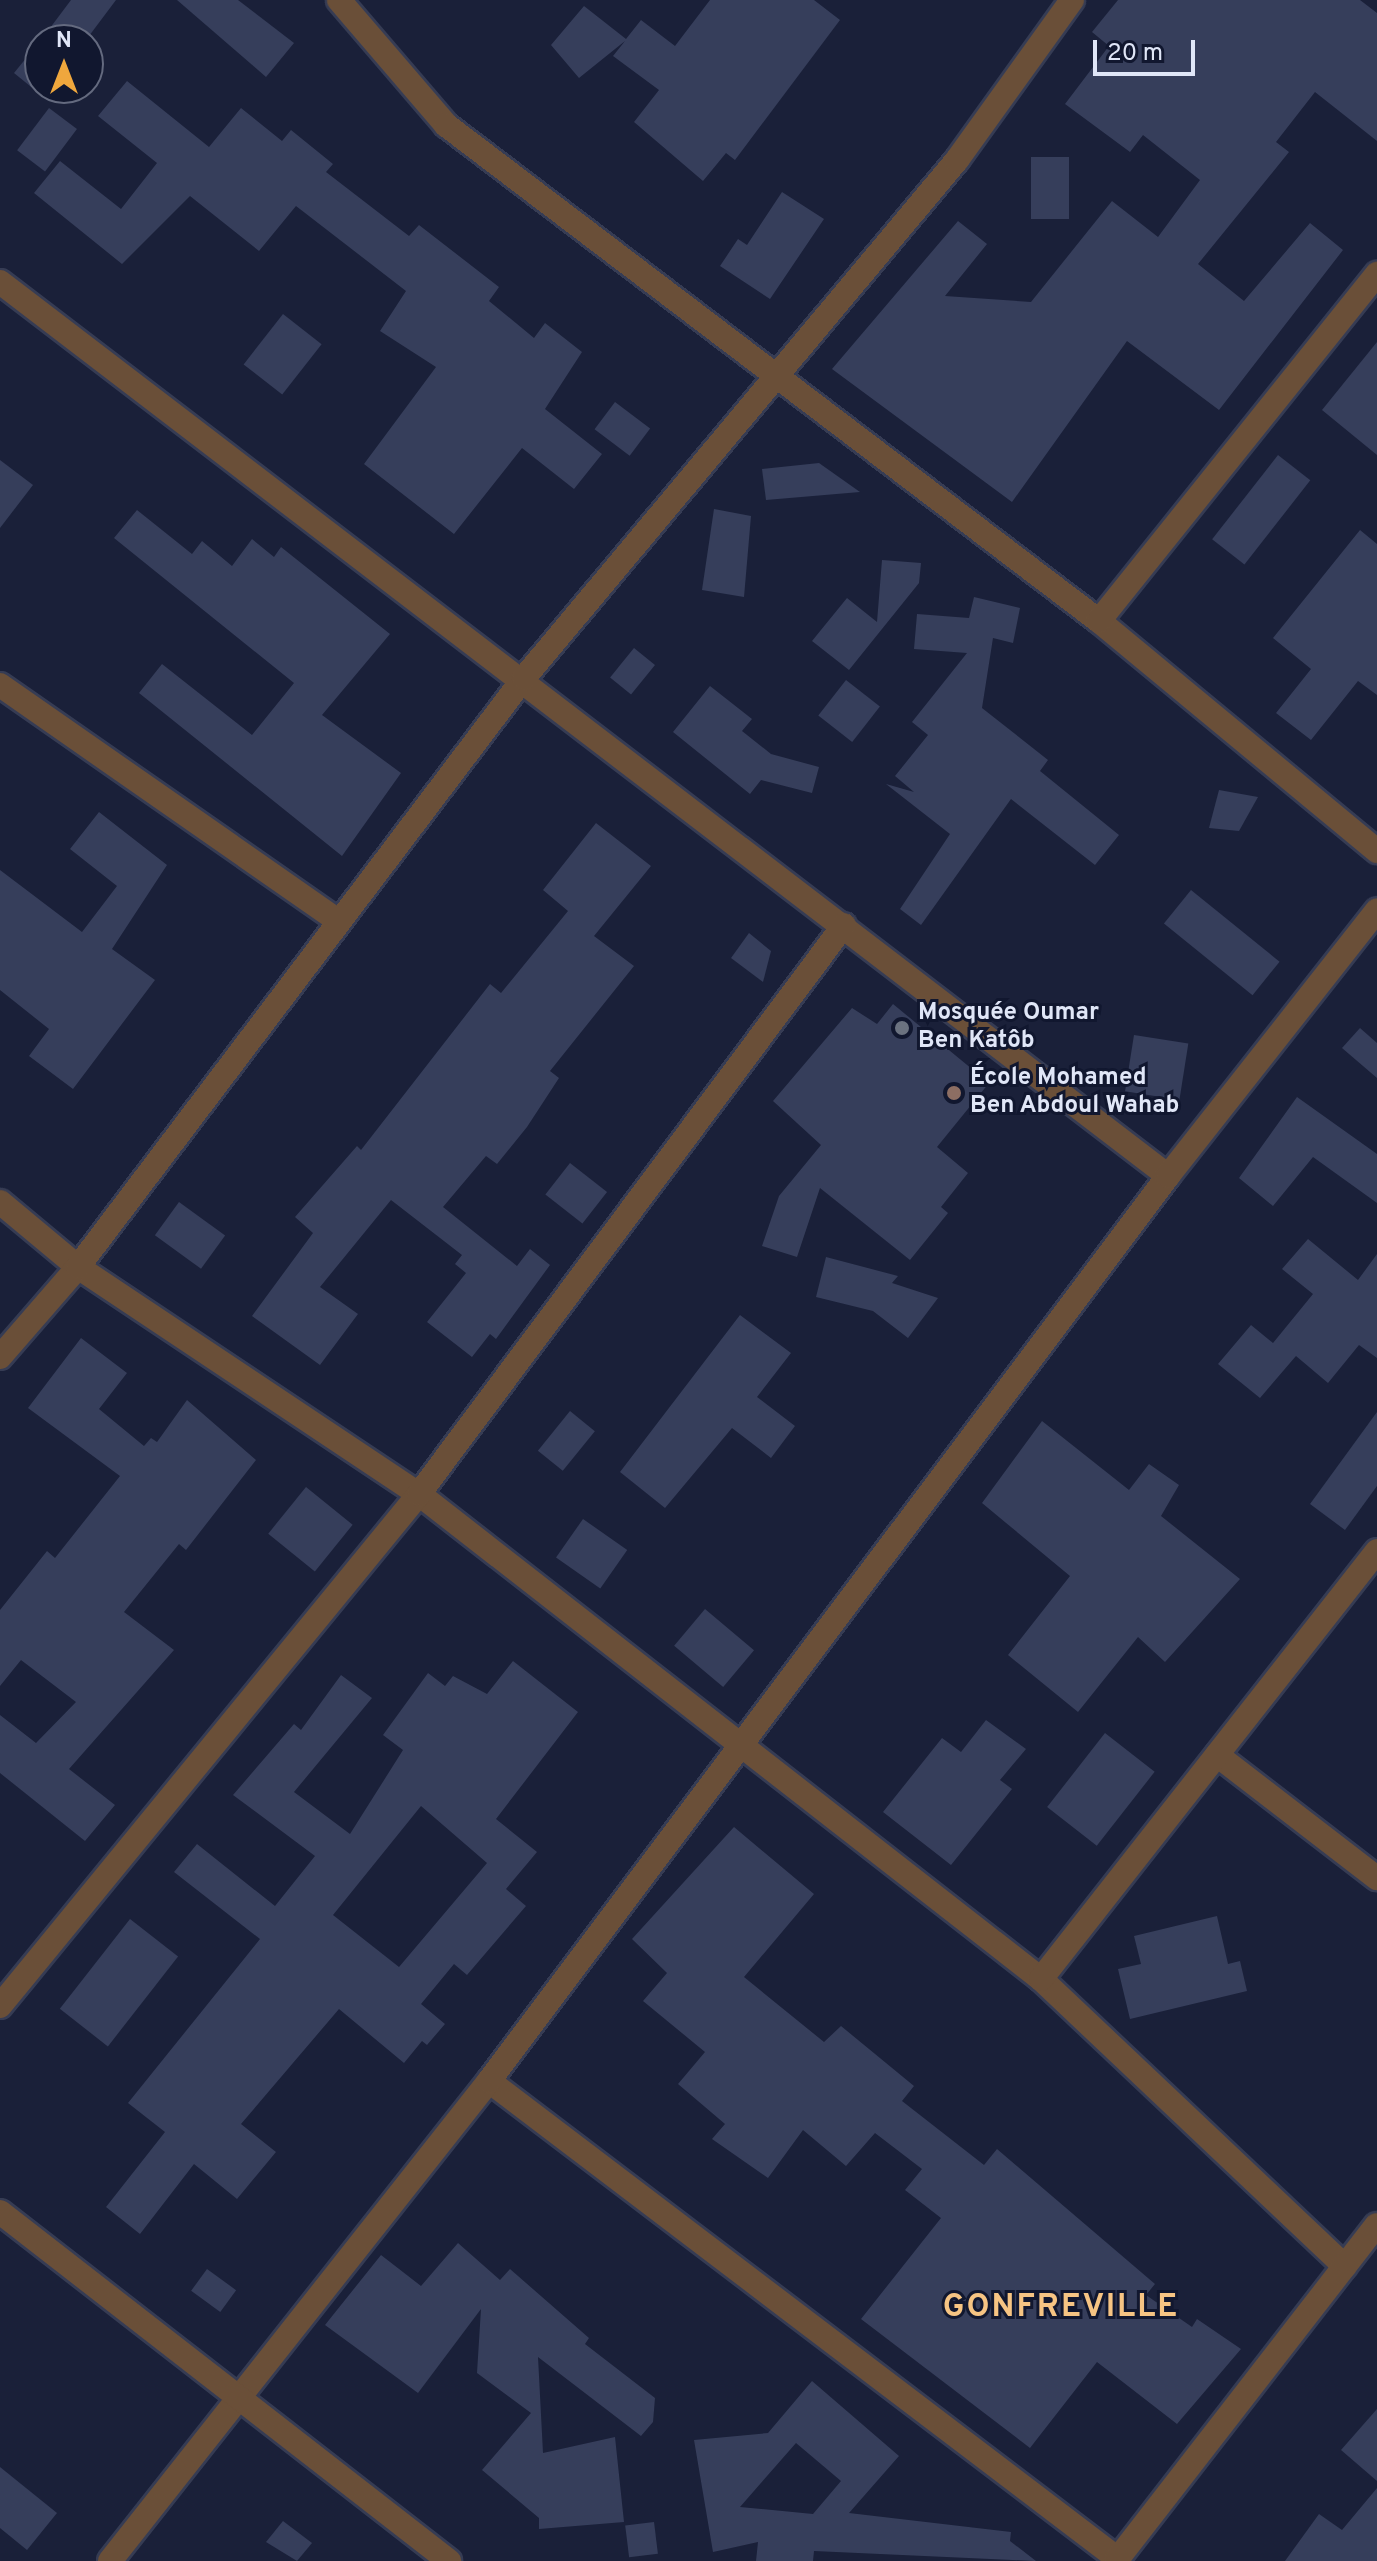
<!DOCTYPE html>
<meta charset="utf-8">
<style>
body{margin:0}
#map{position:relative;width:1377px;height:2561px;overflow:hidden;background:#1a2039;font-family:Overpass,sans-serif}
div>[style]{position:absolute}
.building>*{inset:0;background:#363e5b;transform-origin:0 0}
.roads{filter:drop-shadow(2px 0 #363c54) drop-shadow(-2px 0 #363c54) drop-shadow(0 2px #363c54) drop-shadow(0 -2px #363c54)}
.minor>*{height:24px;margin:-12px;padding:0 12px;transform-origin:12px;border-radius:12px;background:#6a4f38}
.tertiary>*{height:24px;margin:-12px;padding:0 12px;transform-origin:12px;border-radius:12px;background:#6a4f38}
.dots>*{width:22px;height:22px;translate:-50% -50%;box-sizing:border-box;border:4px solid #11172f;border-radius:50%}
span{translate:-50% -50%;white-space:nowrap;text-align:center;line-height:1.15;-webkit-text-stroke:6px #11172f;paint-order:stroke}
.poi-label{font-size:24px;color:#e0e6f7;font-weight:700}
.left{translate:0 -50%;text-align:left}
.district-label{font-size:32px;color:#f6c483;font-weight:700;letter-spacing:2px}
.north{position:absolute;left:24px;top:24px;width:80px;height:80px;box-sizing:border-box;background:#11172f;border:2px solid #646a7f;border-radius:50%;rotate:0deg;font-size:22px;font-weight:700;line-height:32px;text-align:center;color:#e0e6f7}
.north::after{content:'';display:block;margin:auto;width:28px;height:36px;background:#efa73d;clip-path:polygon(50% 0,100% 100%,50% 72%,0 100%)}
.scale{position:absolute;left:1093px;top:40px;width:102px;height:36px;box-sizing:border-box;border:4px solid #e0e6f7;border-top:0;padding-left:10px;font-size:24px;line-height:28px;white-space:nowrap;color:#e0e6f7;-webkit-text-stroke:6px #11172f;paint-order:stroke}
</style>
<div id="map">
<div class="building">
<i style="clip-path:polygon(71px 0,116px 0,86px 40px,41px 40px)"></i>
<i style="clip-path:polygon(177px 0,238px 0,294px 43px,266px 77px)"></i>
<i style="clip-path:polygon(710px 0,814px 0,840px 20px,735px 160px,726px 153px,703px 181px,634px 122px,659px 90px,613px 56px,625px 41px,579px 78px,551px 45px,584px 6px,626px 39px,641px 20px,675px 46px)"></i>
<i style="clip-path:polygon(1118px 0,1360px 0,1377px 13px,1377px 141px,1315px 92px,1276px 142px,1289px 152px,1198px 264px,1244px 301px,1310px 223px,1343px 250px,1219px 410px,1127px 341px,1012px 502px,832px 369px,958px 221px,987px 244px,945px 296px,1031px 302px,1112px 201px,1158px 237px,1200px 180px,1143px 135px,1130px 152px,1065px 104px,1109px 46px,1092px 32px)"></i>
<i style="clip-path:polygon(40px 41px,40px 88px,55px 88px,46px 99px,14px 73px)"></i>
<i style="clip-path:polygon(127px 81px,209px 147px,241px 108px,282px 141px,291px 130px,333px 164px,326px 172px,409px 236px,419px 225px,499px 287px,489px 301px,534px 338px,545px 323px,582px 352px,545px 409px,602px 454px,574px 489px,522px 448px,454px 534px,364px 464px,436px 367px,380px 331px,406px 291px,296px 206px,259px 251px,190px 196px,122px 264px,34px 193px,60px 161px,121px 209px,157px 163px,98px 116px)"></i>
<i style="left:49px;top:108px;width:35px;height:53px;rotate:37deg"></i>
<i style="left:1031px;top:157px;width:38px;height:62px"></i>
<i style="clip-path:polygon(782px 192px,824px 219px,770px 299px,720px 266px,738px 239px,747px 245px)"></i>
<i style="left:283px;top:314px;width:49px;height:64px;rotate:38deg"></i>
<i style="clip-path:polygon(1377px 342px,1377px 455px,1322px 410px)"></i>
<i style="left:615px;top:402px;width:44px;height:34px;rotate:37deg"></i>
<i style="left:1278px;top:455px;width:41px;height:107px;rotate:38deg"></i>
<i style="clip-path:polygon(0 460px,33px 485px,0 528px)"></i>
<i style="clip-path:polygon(819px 463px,860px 492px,766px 500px,762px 469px)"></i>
<i style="clip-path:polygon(714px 509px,751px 516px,744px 597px,702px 590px)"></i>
<i style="clip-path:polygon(137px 510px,192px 554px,202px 541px,232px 566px,252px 539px,274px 557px,281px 547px,390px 634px,322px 715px,401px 773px,342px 856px,139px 693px,162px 664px,252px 735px,294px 683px,114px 538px)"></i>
<i style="clip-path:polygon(1360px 530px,1377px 544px,1377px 695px,1358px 681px,1311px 740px,1276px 713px,1311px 669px,1273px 638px)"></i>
<i style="clip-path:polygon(882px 560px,921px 563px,919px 583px,849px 670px,812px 641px,847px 598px,877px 622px)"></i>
<i style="clip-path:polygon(974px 597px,1020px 608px,1013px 643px,993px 638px,982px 708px,1048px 760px,1040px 771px,1119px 835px,1095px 865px,1011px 799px,921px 925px,900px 909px,950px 834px,886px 784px,914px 792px,895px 776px,928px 735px,912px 722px,967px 653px,914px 649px,917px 614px,969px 618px)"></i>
<i style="left:634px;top:648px;width:27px;height:38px;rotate:39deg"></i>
<i style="left:846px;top:680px;width:43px;height:45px;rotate:38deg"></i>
<i style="clip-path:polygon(710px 686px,752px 719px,742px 731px,771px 754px,819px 767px,812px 793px,761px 780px,750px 794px,673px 732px)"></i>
<i style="clip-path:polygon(1219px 790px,1258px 797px,1239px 831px,1209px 828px)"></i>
<i style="clip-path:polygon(99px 812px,167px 865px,112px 949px,155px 980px,73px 1089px,29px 1056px,49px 1029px,0 990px,0 870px,82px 932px,117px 886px,70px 849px)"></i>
<i style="clip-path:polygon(596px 823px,651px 866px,594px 936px,634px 966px,550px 1071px,559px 1078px,527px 1127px,497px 1164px,486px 1156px,443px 1207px,517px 1266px,530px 1249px,550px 1265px,496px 1339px,490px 1334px,472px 1357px,427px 1322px,466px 1273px,455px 1264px,462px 1255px,391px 1200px,320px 1287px,358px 1314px,320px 1365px,252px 1316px,313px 1233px,295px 1217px,357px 1146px,361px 1150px,490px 984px,501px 993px,568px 911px,543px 890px)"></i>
<i style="left:1191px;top:890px;width:114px;height:43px;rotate:39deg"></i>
<i style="clip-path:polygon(749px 933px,771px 951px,763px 982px,731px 958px)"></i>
<i style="clip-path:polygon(893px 1004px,989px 1083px,937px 1147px,968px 1173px,941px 1207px,948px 1213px,910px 1260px,820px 1188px,797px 1257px,762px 1246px,779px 1196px,821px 1145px,773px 1101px,852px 1008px,877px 1024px)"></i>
<i style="clip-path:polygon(1360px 1028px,1377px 1043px,1377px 1078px,1342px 1048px)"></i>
<i style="left:1134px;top:1035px;width:55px;height:57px;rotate:9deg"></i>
<i style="clip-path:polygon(1297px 1097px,1377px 1154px,1377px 1203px,1313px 1157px,1273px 1206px,1239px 1178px)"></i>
<i style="left:570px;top:1163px;width:47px;height:40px;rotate:38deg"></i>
<i style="left:179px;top:1202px;width:57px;height:41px;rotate:36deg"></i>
<i style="clip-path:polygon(1308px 1239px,1358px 1280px,1377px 1254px,1377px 1358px,1359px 1345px,1328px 1383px,1296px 1356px,1260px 1398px,1218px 1364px,1251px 1325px,1273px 1343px,1313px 1294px,1282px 1269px)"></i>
<i style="clip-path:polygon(826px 1257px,898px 1276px,892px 1283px,938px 1298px,908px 1338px,873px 1311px,816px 1297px)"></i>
<i style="clip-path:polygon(740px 1315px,791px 1353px,757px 1397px,795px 1426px,771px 1458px,732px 1428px,665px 1508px,620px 1472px)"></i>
<i style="clip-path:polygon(81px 1338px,127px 1373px,99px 1409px,144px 1446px,151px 1438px,157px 1442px,187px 1400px,256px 1460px,186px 1550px,179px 1544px,124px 1612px,174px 1650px,69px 1769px,115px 1805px,85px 1841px,0 1773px,0 1715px,36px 1743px,76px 1702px,21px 1660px,0 1686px,0 1610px,47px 1551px,55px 1558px,120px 1476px,28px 1408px)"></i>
<i style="left:570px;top:1411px;width:32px;height:51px;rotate:39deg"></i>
<i style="clip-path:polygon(1377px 1412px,1377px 1486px,1345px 1530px,1310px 1504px)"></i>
<i style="clip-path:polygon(1042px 1421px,1129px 1490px,1149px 1464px,1179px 1485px,1161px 1516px,1240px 1579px,1165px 1662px,1138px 1637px,1078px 1712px,1008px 1655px,1070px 1576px,982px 1503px)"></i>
<i style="left:306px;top:1487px;width:60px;height:60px;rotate:39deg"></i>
<i style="left:583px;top:1519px;width:54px;height:47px;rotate:35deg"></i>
<i style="left:705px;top:1609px;width:64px;height:48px;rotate:40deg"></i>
<i style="clip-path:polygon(evenodd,513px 1661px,578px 1712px,496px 1819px,537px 1852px,506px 1889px,526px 1906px,467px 1975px,454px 1964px,421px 2004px,445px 2024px,427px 2045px,422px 2041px,404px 2063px,339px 2009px,241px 2124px,276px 2152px,237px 2199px,194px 2164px,140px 2234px,106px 2207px,165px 2132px,128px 2103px,260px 1939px,174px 1872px,197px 1844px,275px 1906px,315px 1856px,233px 1795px,294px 1724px,301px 1730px,341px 1675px,372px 1698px,294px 1792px,350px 1834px,403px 1750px,383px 1735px,428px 1673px,445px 1686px,453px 1676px,487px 1694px,513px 1661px,421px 1806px,487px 1863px,399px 1967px,333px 1915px,421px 1806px)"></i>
<i style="clip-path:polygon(986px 1720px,1026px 1749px,1000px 1780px,1012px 1789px,951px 1865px,883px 1812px,942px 1738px,961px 1752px)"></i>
<i style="left:1105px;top:1733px;width:63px;height:94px;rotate:38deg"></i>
<i style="clip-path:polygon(734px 1827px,814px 1894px,744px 1977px,824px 2042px,841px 2026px,914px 2086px,902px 2101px,984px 2165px,997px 2149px,1155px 2284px,1146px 2295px,1192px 2327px,1197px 2319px,1241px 2349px,1177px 2424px,1097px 2362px,1030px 2448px,861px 2319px,941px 2218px,905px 2190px,922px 2169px,875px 2133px,846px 2166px,803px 2130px,768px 2178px,712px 2139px,725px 2124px,678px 2084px,705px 2052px,643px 2001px,667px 1973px,632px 1939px)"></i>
<i style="clip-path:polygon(1217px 1916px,1228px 1964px,1240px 1961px,1247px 1991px,1130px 2019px,1118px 1969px,1141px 1964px,1134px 1936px)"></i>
<i style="left:130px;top:1919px;width:61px;height:114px;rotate:38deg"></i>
<i style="clip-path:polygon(458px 2243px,500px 2280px,510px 2269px,589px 2338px,585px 2344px,655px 2398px,653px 2422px,641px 2436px,538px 2357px,543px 2453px,615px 2437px,624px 2522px,539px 2529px,539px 2518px,482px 2470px,531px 2413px,477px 2373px,481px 2309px,418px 2393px,325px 2325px,381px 2255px,421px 2286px)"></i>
<i style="left:207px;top:2269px;width:36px;height:27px;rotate:36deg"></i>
<i style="clip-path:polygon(evenodd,812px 2381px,899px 2456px,849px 2513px,1011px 2532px,1010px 2541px,1036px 2561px,814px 2551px,813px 2561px,756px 2561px,758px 2542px,713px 2552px,694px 2440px,768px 2433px,812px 2381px,796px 2443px,841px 2481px,813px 2514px,740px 2507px,796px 2443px)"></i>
<i style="clip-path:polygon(1377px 2409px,1377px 2481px,1341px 2450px)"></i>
<i style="clip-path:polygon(0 2467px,57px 2513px,27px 2550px,0 2528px)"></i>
<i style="clip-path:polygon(1377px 2488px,1377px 2561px,1285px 2561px,1319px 2514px,1342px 2530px)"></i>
<i style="clip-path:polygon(283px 2521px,312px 2543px,297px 2561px,266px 2542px)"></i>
<i style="left:654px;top:2522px;width:32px;height:29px;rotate:83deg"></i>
</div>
<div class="roads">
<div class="minor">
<i style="left:339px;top:0;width:165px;rotate:49.4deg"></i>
<i style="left:446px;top:125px;width:820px;rotate:37.22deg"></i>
<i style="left:1099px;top:621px;width:361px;rotate:39.6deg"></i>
<i style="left:0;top:282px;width:1471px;rotate:37.43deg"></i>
<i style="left:1099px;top:621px;width:445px;rotate:-51.3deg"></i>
<i style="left:0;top:685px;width:409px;rotate:34.9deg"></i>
<i style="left:0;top:1202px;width:102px;rotate:39.8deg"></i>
<i style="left:78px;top:1267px;width:410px;rotate:33.7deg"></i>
<i style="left:419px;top:1494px;width:789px;rotate:37.95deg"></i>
<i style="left:1041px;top:1979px;width:418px;rotate:43.4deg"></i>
<i style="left:0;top:1357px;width:119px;rotate:-49.1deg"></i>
<i style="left:78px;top:1267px;width:739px;rotate:-52.87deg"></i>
<i style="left:524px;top:678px;width:675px;rotate:-50.11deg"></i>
<i style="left:957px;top:160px;width:197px;rotate:-54.3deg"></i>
<i style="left:1217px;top:1755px;width:202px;rotate:37.6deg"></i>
<i style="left:1041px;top:1979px;width:544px;rotate:-51.87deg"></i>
<i style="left:0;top:2006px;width:662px;rotate:-50.7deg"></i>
<i style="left:419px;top:1494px;width:710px;rotate:-53.24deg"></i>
<i style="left:489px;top:2081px;width:790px;rotate:37.23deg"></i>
<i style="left:110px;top:2561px;width:612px;rotate:-51.71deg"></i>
<i style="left:489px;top:2081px;width:1131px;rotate:-53.12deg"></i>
<i style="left:1168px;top:1176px;width:338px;rotate:-51.8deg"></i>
<i style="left:1116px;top:2561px;width:425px;rotate:-52.2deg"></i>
</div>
<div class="tertiary">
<i style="left:0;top:2212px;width:569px;rotate:37.86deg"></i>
</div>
</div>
<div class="dots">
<i style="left:902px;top:1028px;background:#6b7280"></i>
<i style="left:954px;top:1093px;background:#8d6e63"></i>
</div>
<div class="poi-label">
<span class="left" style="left:918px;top:1028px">Mosquée Oumar<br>Ben Katôb</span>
<span class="left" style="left:970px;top:1093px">École Mohamed<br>Ben Abdoul Wahab</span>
</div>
<div class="district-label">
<span style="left:1061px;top:2308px">GONFREVILLE</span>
</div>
<div class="north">N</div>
<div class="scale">20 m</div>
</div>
